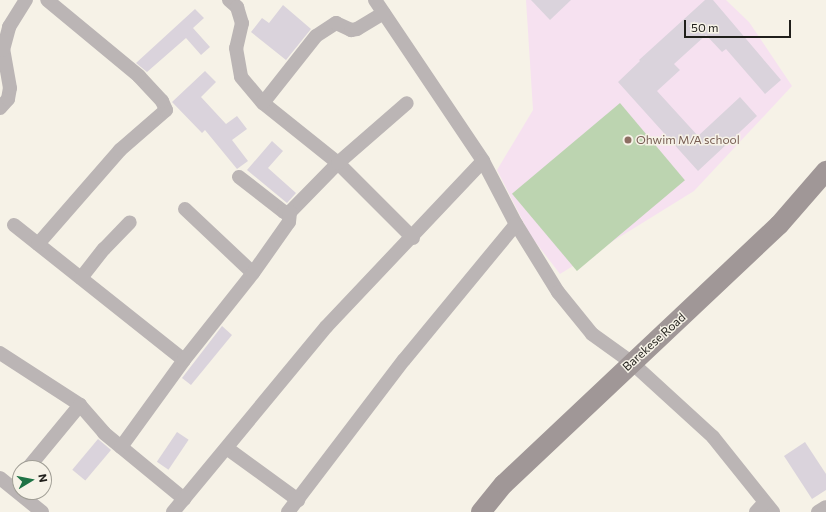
<!DOCTYPE html>
<style>
body{margin:0}
#map{position:relative;width:826px;height:512px;overflow:hidden;background:#f6f2e7;font-family:Commissioner,sans-serif}
div>[style]{position:absolute}
.education>*{inset:0;background:#f6e1f0}
.green>*{inset:0;background:#bcd4b0;transform-origin:0 0}
.building>*{inset:0;background:#dad3dc;transform-origin:0 0}
.street>*{height:14px;margin:-7px;padding:0 7px;transform-origin:7px;border-radius:7px;background:#bbb5b5}
.secondary>*{height:20px;margin:-10px;padding:0 10px;transform-origin:10px;border-radius:10px;background:#a09797}
.dots>*{width:11px;height:11px;translate:-50% -50%;box-sizing:border-box;border:2px solid #f6f2e7;border-radius:50%}
span{translate:-50% -50%;white-space:nowrap;text-align:center;line-height:1.15;-webkit-text-stroke:3px #f6f2e7;paint-order:stroke}
.education-label{font-size:12px;color:#785e54}
.left{translate:0 -50%;text-align:left}
.street-label{font-size:12px;color:#201f1b}
.north{position:absolute;left:12px;top:460px;width:40px;height:40px;box-sizing:border-box;background:#f6f2e7;border:1px solid #a09e95;border-radius:50%;rotate:80deg;font-size:11px;font-weight:700;line-height:16px;text-align:center;color:#201f1b}
.north::after{content:'';display:block;margin:auto;width:14px;height:18px;background:#1f7345;clip-path:polygon(50% 0,100% 100%,50% 72%,0 100%)}
.scale{position:absolute;left:684px;top:20px;width:107px;height:18px;box-sizing:border-box;border:2px solid #201f1b;border-top:0;padding-left:5px;font-size:12px;line-height:14px;white-space:nowrap;color:#201f1b;-webkit-text-stroke:3px #f6f2e7;paint-order:stroke}
</style>
<div id="map">
<div class="education">
<i style="clip-path:polygon(526px 0,726px 0,749px 22px,792px 86px,694px 191px,560px 274px,530px 235px,497px 170px,533px 110px)"></i>
</div>
<div class="green">
<i style="left:620px;top:103px;width:101px;height:141px;rotate:50deg"></i>
</div>
<div class="building">
<i style="clip-path:polygon(531px 0,571px 0,550px 20px)"></i>
<i style="clip-path:polygon(705px 0,713px 0,781px 80px,765px 94px,726px 49px,722px 52px,706px 35px,674px 64px,680px 70px,657px 91px,698px 136px,740px 97px,757px 116px,698px 171px,618px 82px,640px 61px,639px 60px)"></i>
<i style="clip-path:polygon(283px 5px,311px 29px,286px 60px,251px 32px,262px 18px,269px 23px)"></i>
<i style="clip-path:polygon(195px 9px,204px 18px,193px 28px,210px 47px,201px 55px,186px 38px,147px 72px,136px 63px)"></i>
<i style="clip-path:polygon(205px 71px,216px 82px,201px 97px,226px 124px,237px 116px,247px 129px,232px 140px,248px 161px,237px 169px,205px 130px,202px 133px,172px 102px)"></i>
<i style="clip-path:polygon(272px 141px,283px 151px,268px 168px,296px 193px,287px 203px,247px 170px)"></i>
<i style="clip-path:polygon(222px 326px,232px 335px,191px 385px,182px 378px)"></i>
<i style="left:177px;top:432px;width:14px;height:36px;rotate:34deg"></i>
<i style="left:98px;top:439px;width:17px;height:40px;rotate:40deg"></i>
<i style="clip-path:polygon(805px 442px,826px 474px,826px 490px,812px 499px,784px 456px)"></i>
</div>
<div class="street">
<i style="left:229px;top:0;width:11px;rotate:41deg"></i>
<i style="left:237px;top:7px;width:17px;rotate:73deg"></i>
<i style="left:242px;top:23px;width:26px;rotate:103deg"></i>
<i style="left:236px;top:48px;width:29px;rotate:80deg"></i>
<i style="left:241px;top:77px;width:34px;rotate:50deg"></i>
<i style="left:263px;top:103px;width:96px;rotate:38.7deg"></i>
<i style="left:338px;top:163px;width:106px;rotate:45deg"></i>
<i style="left:375px;top:0;width:194px;rotate:56.1deg"></i>
<i style="left:483px;top:161px;width:71px;rotate:62.4deg"></i>
<i style="left:516px;top:224px;width:80px;rotate:58.3deg"></i>
<i style="left:558px;top:292px;width:54px;rotate:51deg"></i>
<i style="left:592px;top:334px;width:48px;rotate:35.7deg"></i>
<i style="left:631px;top:362px;width:111px;rotate:42.4deg"></i>
<i style="left:713px;top:437px;width:96px;rotate:51.3deg"></i>
<i style="left:263px;top:103px;width:85px;rotate:-51.7deg"></i>
<i style="left:316px;top:36px;width:24px;rotate:-33deg"></i>
<i style="left:336px;top:23px;width:17px;rotate:25deg"></i>
<i style="left:351px;top:30px;width:6px;rotate:-9deg"></i>
<i style="left:357px;top:29px;width:31px;rotate:-31deg"></i>
<i style="left:0;top:108px;width:12px;rotate:-48deg"></i>
<i style="left:8px;top:99px;width:11px;rotate:-80deg"></i>
<i style="left:10px;top:88px;width:39px;rotate:-100deg"></i>
<i style="left:3px;top:50px;width:24px;rotate:-75deg"></i>
<i style="left:9px;top:27px;width:32px;rotate:-58deg"></i>
<i style="left:239px;top:177px;width:57px;rotate:37.9deg"></i>
<i style="left:284px;top:212px;width:6px"></i>
<i style="left:290px;top:212px;width:69px;rotate:-45.6deg"></i>
<i style="left:338px;top:163px;width:91px;rotate:-41deg"></i>
<i style="left:185px;top:209px;width:93px;rotate:43.3deg"></i>
<i style="left:14px;top:225px;width:217px;rotate:38.5deg"></i>
<i style="left:38px;top:244px;width:125px;rotate:-48.9deg"></i>
<i style="left:120px;top:150px;width:61px;rotate:-41deg"></i>
<i style="left:166px;top:110px;width:10px;rotate:-114deg"></i>
<i style="left:162px;top:101px;width:34px;rotate:-133deg"></i>
<i style="left:139px;top:76px;width:119px;rotate:-140.4deg"></i>
<i style="left:81px;top:278px;width:37px;rotate:-52deg"></i>
<i style="left:104px;top:249px;width:37px;rotate:-46deg"></i>
<i style="left:0;top:353px;width:95px;rotate:33deg"></i>
<i style="left:80px;top:405px;width:37px;rotate:49deg"></i>
<i style="left:104px;top:433px;width:104px;rotate:39.5deg"></i>
<i style="left:121px;top:447px;width:107px;rotate:-54.1deg"></i>
<i style="left:184px;top:360px;width:111px;rotate:-51.6deg"></i>
<i style="left:253px;top:273px;width:62px;rotate:-54.8deg"></i>
<i style="left:289px;top:222px;width:10px;rotate:-84deg"></i>
<i style="left:228px;top:449px;width:87px;rotate:36.1deg"></i>
<i style="left:28px;top:468px;width:82px;rotate:-50.5deg"></i>
<i style="left:0;top:478px;width:54px;rotate:39deg"></i>
<i style="left:173px;top:512px;width:240px;rotate:-50.4deg"></i>
<i style="left:326px;top:327px;width:228px;rotate:-46.6deg"></i>
<i style="left:288px;top:512px;width:191px;rotate:-52.7deg"></i>
<i style="left:404px;top:360px;width:176px;rotate:-50.5deg"></i>
<i style="left:756px;top:512px;width:13px;rotate:-48deg"></i>
<i style="left:818px;top:512px;width:9px;rotate:-32deg"></i>
</div>
<div class="secondary">
<i style="left:481px;top:512px;width:36px;rotate:-51deg"></i>
<i style="left:504px;top:484px;width:378px;rotate:-43.3deg"></i>
<i style="left:779px;top:225px;width:72px;rotate:-49deg"></i>
</div>
<div class="dots">
<i style="left:628px;top:140px;background:#8d6e63"></i>
</div>
<div class="education-label">
<span class="left" style="left:636px;top:140px">Ohwim M/A school</span>
</div>
<div class="street-label">
<span style="left:654px;top:342px;rotate:-42deg">Barekese Road</span>
</div>
<div class="north">N</div>
<div class="scale">50 m</div>
</div>
